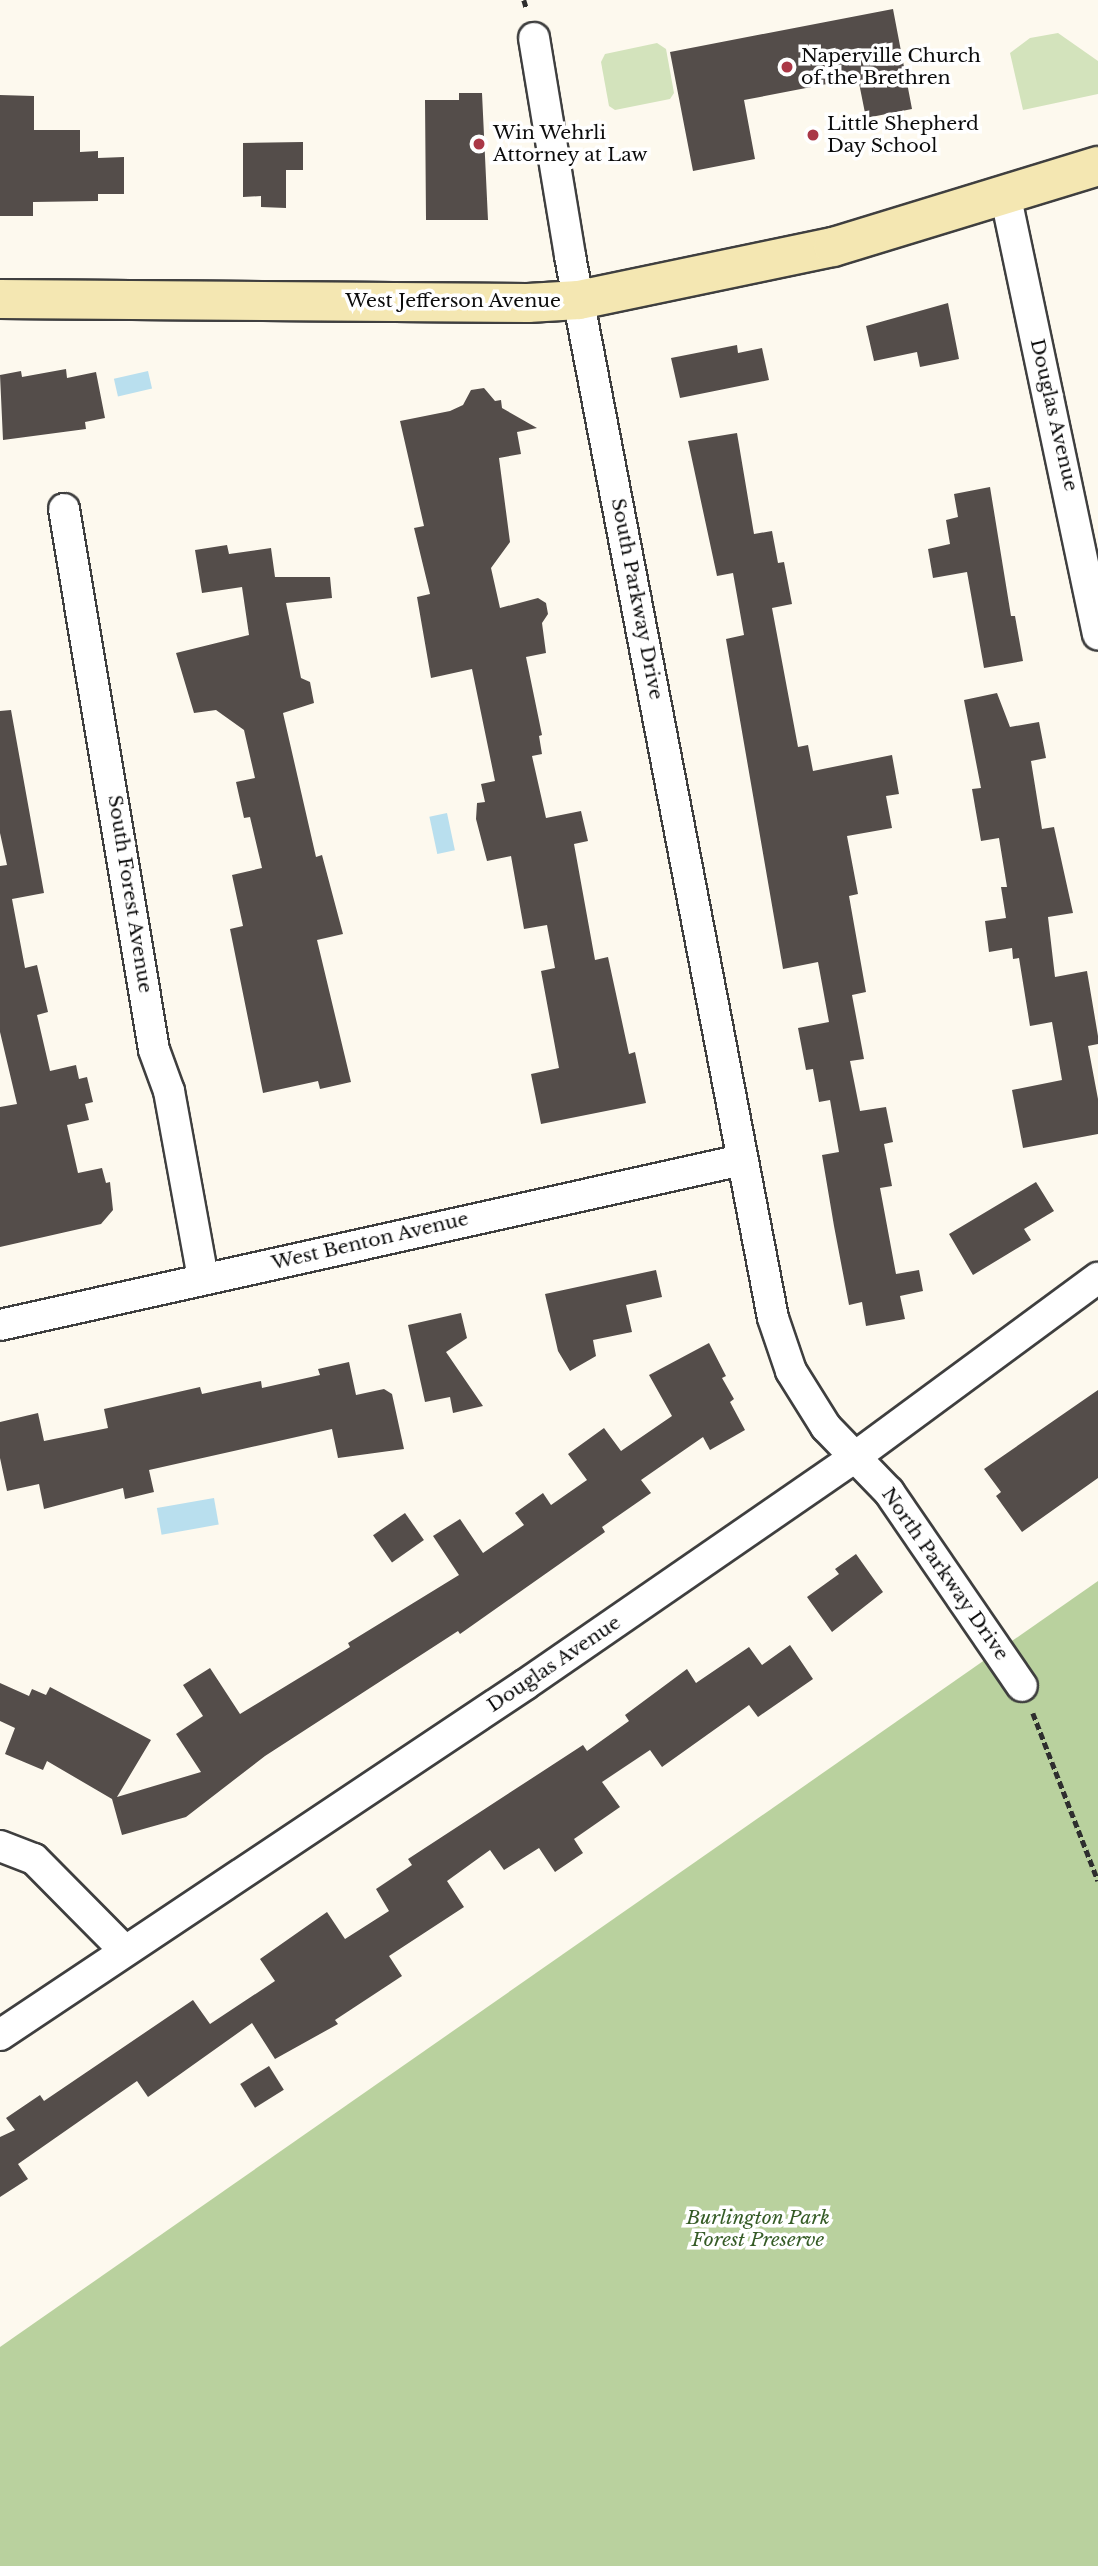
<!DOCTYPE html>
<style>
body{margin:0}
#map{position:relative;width:1098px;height:2566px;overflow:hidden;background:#fdf9ee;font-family:"Libre Baskerville",serif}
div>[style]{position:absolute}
.green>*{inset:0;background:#d3e3bc}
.forest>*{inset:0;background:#b9d19e}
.water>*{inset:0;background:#b9dfee;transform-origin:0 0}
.building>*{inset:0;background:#544d4a;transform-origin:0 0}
.path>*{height:4.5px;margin-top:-2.25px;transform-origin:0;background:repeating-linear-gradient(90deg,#2e2e2e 0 7px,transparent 0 10.5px)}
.roads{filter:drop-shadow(2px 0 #3f3f3f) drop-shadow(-2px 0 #3f3f3f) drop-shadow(0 2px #3f3f3f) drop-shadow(0 -2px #3f3f3f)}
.street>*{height:30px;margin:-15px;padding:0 15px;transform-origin:15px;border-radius:15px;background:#fff}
.secondary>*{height:38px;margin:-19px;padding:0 19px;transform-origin:19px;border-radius:19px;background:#f4e7b2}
.dots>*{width:19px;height:19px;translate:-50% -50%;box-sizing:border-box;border:4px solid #fff;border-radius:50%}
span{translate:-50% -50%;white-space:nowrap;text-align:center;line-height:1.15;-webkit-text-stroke:7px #fff;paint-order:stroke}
.poi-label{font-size:19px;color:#0c0c0c}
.left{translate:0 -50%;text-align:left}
.street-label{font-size:19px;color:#0c0c0c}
.park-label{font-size:19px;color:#355b26;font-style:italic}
</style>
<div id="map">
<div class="green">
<i style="clip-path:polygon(1058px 33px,1098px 61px,1098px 94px,1023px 110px,1010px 53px,1030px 38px)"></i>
<i style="clip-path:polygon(657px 43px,666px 49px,674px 93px,670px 99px,615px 110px,609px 106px,601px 62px,605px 54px)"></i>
</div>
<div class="forest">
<i style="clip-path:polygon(1098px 1581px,1098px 2566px,0 2566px,0 2347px)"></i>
</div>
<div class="water">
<i style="left:148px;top:371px;width:18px;height:35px;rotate:77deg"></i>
<i style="left:447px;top:813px;width:38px;height:18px;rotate:78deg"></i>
<i style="left:214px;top:1498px;width:27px;height:58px;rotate:80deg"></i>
</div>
<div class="building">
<i style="clip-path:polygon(893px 9px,912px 109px,866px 118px,858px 78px,744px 100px,755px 159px,693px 171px,670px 52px)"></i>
<i style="clip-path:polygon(459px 93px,482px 93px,488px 220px,426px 220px,425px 100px,459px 100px)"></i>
<i style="clip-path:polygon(0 95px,34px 96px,34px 130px,80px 130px,80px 152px,98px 151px,98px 158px,124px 157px,124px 194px,98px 194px,98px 201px,33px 202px,33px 216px,0 216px)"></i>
<i style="clip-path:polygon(303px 142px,303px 170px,286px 170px,286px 208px,261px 207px,261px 196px,243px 197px,243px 143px)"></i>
<i style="clip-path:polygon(948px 303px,959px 359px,920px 367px,917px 352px,874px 361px,866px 326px)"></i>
<i style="clip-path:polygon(737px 345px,738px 353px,762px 348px,769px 380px,680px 398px,671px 358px)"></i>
<i style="clip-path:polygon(66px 369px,67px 378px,96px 372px,105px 418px,85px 422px,86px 429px,3px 440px,0 375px,21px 371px,22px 377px)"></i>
<i style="clip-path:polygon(484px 388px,495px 401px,501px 400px,502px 408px,537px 428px,517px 432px,521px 454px,499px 458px,510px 542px,491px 568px,500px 608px,538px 598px,546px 603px,548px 614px,542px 623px,546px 653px,526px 657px,542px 735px,539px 736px,542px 754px,532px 756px,546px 818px,581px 811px,588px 841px,574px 844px,595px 960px,608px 957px,629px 1054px,635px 1052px,646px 1103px,541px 1124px,531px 1074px,559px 1068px,541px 971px,555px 968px,547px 925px,524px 929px,511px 856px,487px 861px,476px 819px,477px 803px,485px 802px,481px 784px,495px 781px,472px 669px,431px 678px,417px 597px,430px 594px,414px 528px,424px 526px,400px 421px,450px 411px,463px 405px,471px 390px)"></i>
<i style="clip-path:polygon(737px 433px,754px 534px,772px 531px,778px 563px,784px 562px,792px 604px,772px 608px,798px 747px,808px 745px,813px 771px,892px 755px,899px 794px,886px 796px,892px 828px,847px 836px,858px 894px,849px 896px,866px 992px,852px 995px,864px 1059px,850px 1061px,860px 1111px,886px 1107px,893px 1142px,884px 1144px,892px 1186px,880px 1188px,896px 1274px,919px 1270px,923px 1291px,900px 1296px,905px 1319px,866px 1326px,862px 1302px,849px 1305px,834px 1226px,822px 1155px,839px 1152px,830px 1100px,819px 1102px,813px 1069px,806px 1070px,798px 1028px,829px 1022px,818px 962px,783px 969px,726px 639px,744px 635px,733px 573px,717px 576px,688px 441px)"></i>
<i style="clip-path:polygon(990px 487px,1011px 616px,1015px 616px,1023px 661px,984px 668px,967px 572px,933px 578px,928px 549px,950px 544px,946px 520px,958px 517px,954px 494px)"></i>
<i style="clip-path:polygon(227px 545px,229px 554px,271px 548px,275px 577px,330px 577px,332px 598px,286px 603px,301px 678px,310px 682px,314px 703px,283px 713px,316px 857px,322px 855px,343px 934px,317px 940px,351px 1082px,320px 1089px,318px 1081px,263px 1093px,230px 929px,243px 926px,232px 875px,262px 868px,250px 817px,244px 818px,236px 782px,255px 778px,244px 730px,216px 710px,194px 713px,176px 653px,249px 635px,242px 587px,202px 593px,195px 550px)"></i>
<i style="clip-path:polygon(997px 693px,1010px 727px,1039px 722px,1046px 758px,1031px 761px,1042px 829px,1054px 827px,1073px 913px,1048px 917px,1055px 977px,1087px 971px,1098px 1036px,1098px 1044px,1088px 1046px,1098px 1099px,1098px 1134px,1023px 1148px,1012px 1090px,1062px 1080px,1052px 1022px,1030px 1026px,1019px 958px,1013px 959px,1012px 948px,989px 952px,985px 921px,1006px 918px,1001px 887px,1007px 887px,999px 838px,981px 841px,972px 789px,981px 788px,964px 700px)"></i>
<i style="clip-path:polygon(11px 710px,44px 893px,12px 899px,25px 968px,37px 965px,48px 1012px,37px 1015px,50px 1071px,76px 1065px,79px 1079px,87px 1077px,93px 1102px,85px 1104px,89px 1120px,67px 1125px,78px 1173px,102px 1168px,106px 1183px,110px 1182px,113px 1210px,101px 1224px,0 1247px,0 1107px,17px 1104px,0 1032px,0 866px,7px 865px,0 833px,0 711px)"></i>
<i style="clip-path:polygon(1036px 1182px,1054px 1211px,1024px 1229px,1031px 1240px,973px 1275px,949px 1234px)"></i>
<i style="clip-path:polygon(656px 1270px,662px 1297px,626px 1305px,632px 1332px,593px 1340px,596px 1356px,570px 1371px,558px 1351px,545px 1294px)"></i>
<i style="clip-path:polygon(461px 1313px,467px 1338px,446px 1352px,483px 1406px,453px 1413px,450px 1397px,425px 1402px,408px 1325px)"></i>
<i style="clip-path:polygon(709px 1343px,726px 1376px,722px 1378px,734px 1399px,730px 1402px,745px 1430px,710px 1450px,703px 1437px,641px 1480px,651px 1493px,602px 1527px,605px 1532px,460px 1634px,458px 1631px,265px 1756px,186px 1817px,122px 1835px,112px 1799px,47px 1761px,43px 1770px,5px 1754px,15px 1728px,0 1721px,0 1683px,29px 1696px,32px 1689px,46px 1695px,50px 1687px,151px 1740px,117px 1797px,201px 1772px,176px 1734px,203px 1716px,183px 1685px,210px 1668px,240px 1714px,350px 1647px,348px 1643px,459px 1575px,433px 1536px,460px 1519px,483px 1553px,524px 1525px,515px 1513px,543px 1493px,551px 1505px,587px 1480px,568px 1454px,604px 1428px,621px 1451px,672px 1416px,649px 1375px)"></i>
<i style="clip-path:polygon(349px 1362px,356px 1395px,384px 1389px,392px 1394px,404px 1449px,338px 1458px,332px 1429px,149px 1470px,154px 1492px,125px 1499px,123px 1488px,44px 1509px,39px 1484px,7px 1491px,0 1458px,0 1422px,38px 1413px,44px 1441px,108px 1428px,104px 1409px,200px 1387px,202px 1394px,261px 1381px,262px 1388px,320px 1375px,318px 1369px)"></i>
<i style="clip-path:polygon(1098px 1390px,1098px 1478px,1022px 1532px,996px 1496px,1001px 1492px,984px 1469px)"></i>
<i style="left:405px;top:1513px;width:33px;height:39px;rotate:55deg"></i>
<i style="clip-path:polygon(856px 1554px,883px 1592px,832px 1632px,807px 1597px,839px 1574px,835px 1569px)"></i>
<i style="clip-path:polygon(790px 1645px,813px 1679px,758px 1717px,749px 1705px,662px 1767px,650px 1750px,602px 1782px,620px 1807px,574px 1839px,583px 1853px,555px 1872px,539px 1848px,504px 1870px,490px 1850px,447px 1881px,464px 1907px,389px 1956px,402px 1976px,335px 2020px,338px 2024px,275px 2059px,252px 2023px,148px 2097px,137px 2081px,18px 2164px,28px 2179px,0 2197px,0 2137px,15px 2130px,6px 2118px,40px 2095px,44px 2101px,193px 2000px,210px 2024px,275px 1981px,260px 1959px,327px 1912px,345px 1939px,389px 1911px,376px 1889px,412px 1865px,408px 1859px,583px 1745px,587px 1751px,629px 1721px,625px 1715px,687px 1669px,696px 1683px,749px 1647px,762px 1665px)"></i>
<i style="left:269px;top:2066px;width:28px;height:34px;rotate:58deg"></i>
</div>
<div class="path">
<i style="left:524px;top:0;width:10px;rotate:73deg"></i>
<i style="left:1033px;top:1713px;width:180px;rotate:68.8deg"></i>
</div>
<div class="roads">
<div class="street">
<i style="left:534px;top:38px;width:221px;rotate:80.6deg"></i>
<i style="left:570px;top:256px;width:1081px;rotate:79.18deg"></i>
<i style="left:773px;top:1318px;width:56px;rotate:71.2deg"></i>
<i style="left:791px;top:1371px;width:66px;rotate:58deg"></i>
<i style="left:826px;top:1427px;width:91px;rotate:45.9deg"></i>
<i style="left:889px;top:1492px;width:235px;rotate:55.6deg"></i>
<i style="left:1006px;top:198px;width:446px;rotate:78.1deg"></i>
<i style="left:64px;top:509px;width:548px;rotate:80.55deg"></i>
<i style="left:154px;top:1050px;width:44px;rotate:69.9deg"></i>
<i style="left:169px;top:1091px;width:190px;rotate:79.7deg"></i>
<i style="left:0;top:1325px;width:760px;rotate:-12.54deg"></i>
<i style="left:0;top:1846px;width:36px;rotate:21deg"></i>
<i style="left:34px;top:1859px;width:127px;rotate:45.3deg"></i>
<i style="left:0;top:2035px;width:632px;rotate:-33.72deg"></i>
<i style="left:526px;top:1684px;width:400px;rotate:-34.6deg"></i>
<i style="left:855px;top:1457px;width:302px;rotate:-36.4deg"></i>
</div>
<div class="secondary">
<i style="left:0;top:299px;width:528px;rotate:0.43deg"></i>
<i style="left:528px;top:303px;width:51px;rotate:-3.4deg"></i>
<i style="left:579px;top:300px;width:259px;rotate:-11.8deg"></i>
<i style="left:833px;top:247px;width:277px;rotate:-17deg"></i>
</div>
</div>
<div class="dots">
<i style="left:787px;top:67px;background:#aa3746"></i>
<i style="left:813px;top:135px;background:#aa3746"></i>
<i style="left:479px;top:144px;background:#aa3746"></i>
</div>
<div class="poi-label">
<span class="left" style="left:801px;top:67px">Naperville Church<br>of the Brethren</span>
<span class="left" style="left:827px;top:135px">Little Shepherd<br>Day School</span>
<span class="left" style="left:493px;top:144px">Win Wehrli<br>Attorney at Law</span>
</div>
<div class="street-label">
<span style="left:453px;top:301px">West Jefferson Avenue</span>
<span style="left:1054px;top:415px;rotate:77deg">Douglas Avenue</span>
<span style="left:637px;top:599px;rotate:79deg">South Parkway Drive</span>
<span style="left:130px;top:894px;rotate:81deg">South Forest Avenue</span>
<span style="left:370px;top:1241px;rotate:-13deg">West Benton Avenue</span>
<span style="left:945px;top:1574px;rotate:55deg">North Parkway Drive</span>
<span style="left:554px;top:1664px;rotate:-34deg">Douglas Avenue</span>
</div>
<div class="park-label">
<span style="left:758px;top:2229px">Burlington Park<br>Forest Preserve</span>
</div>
</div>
